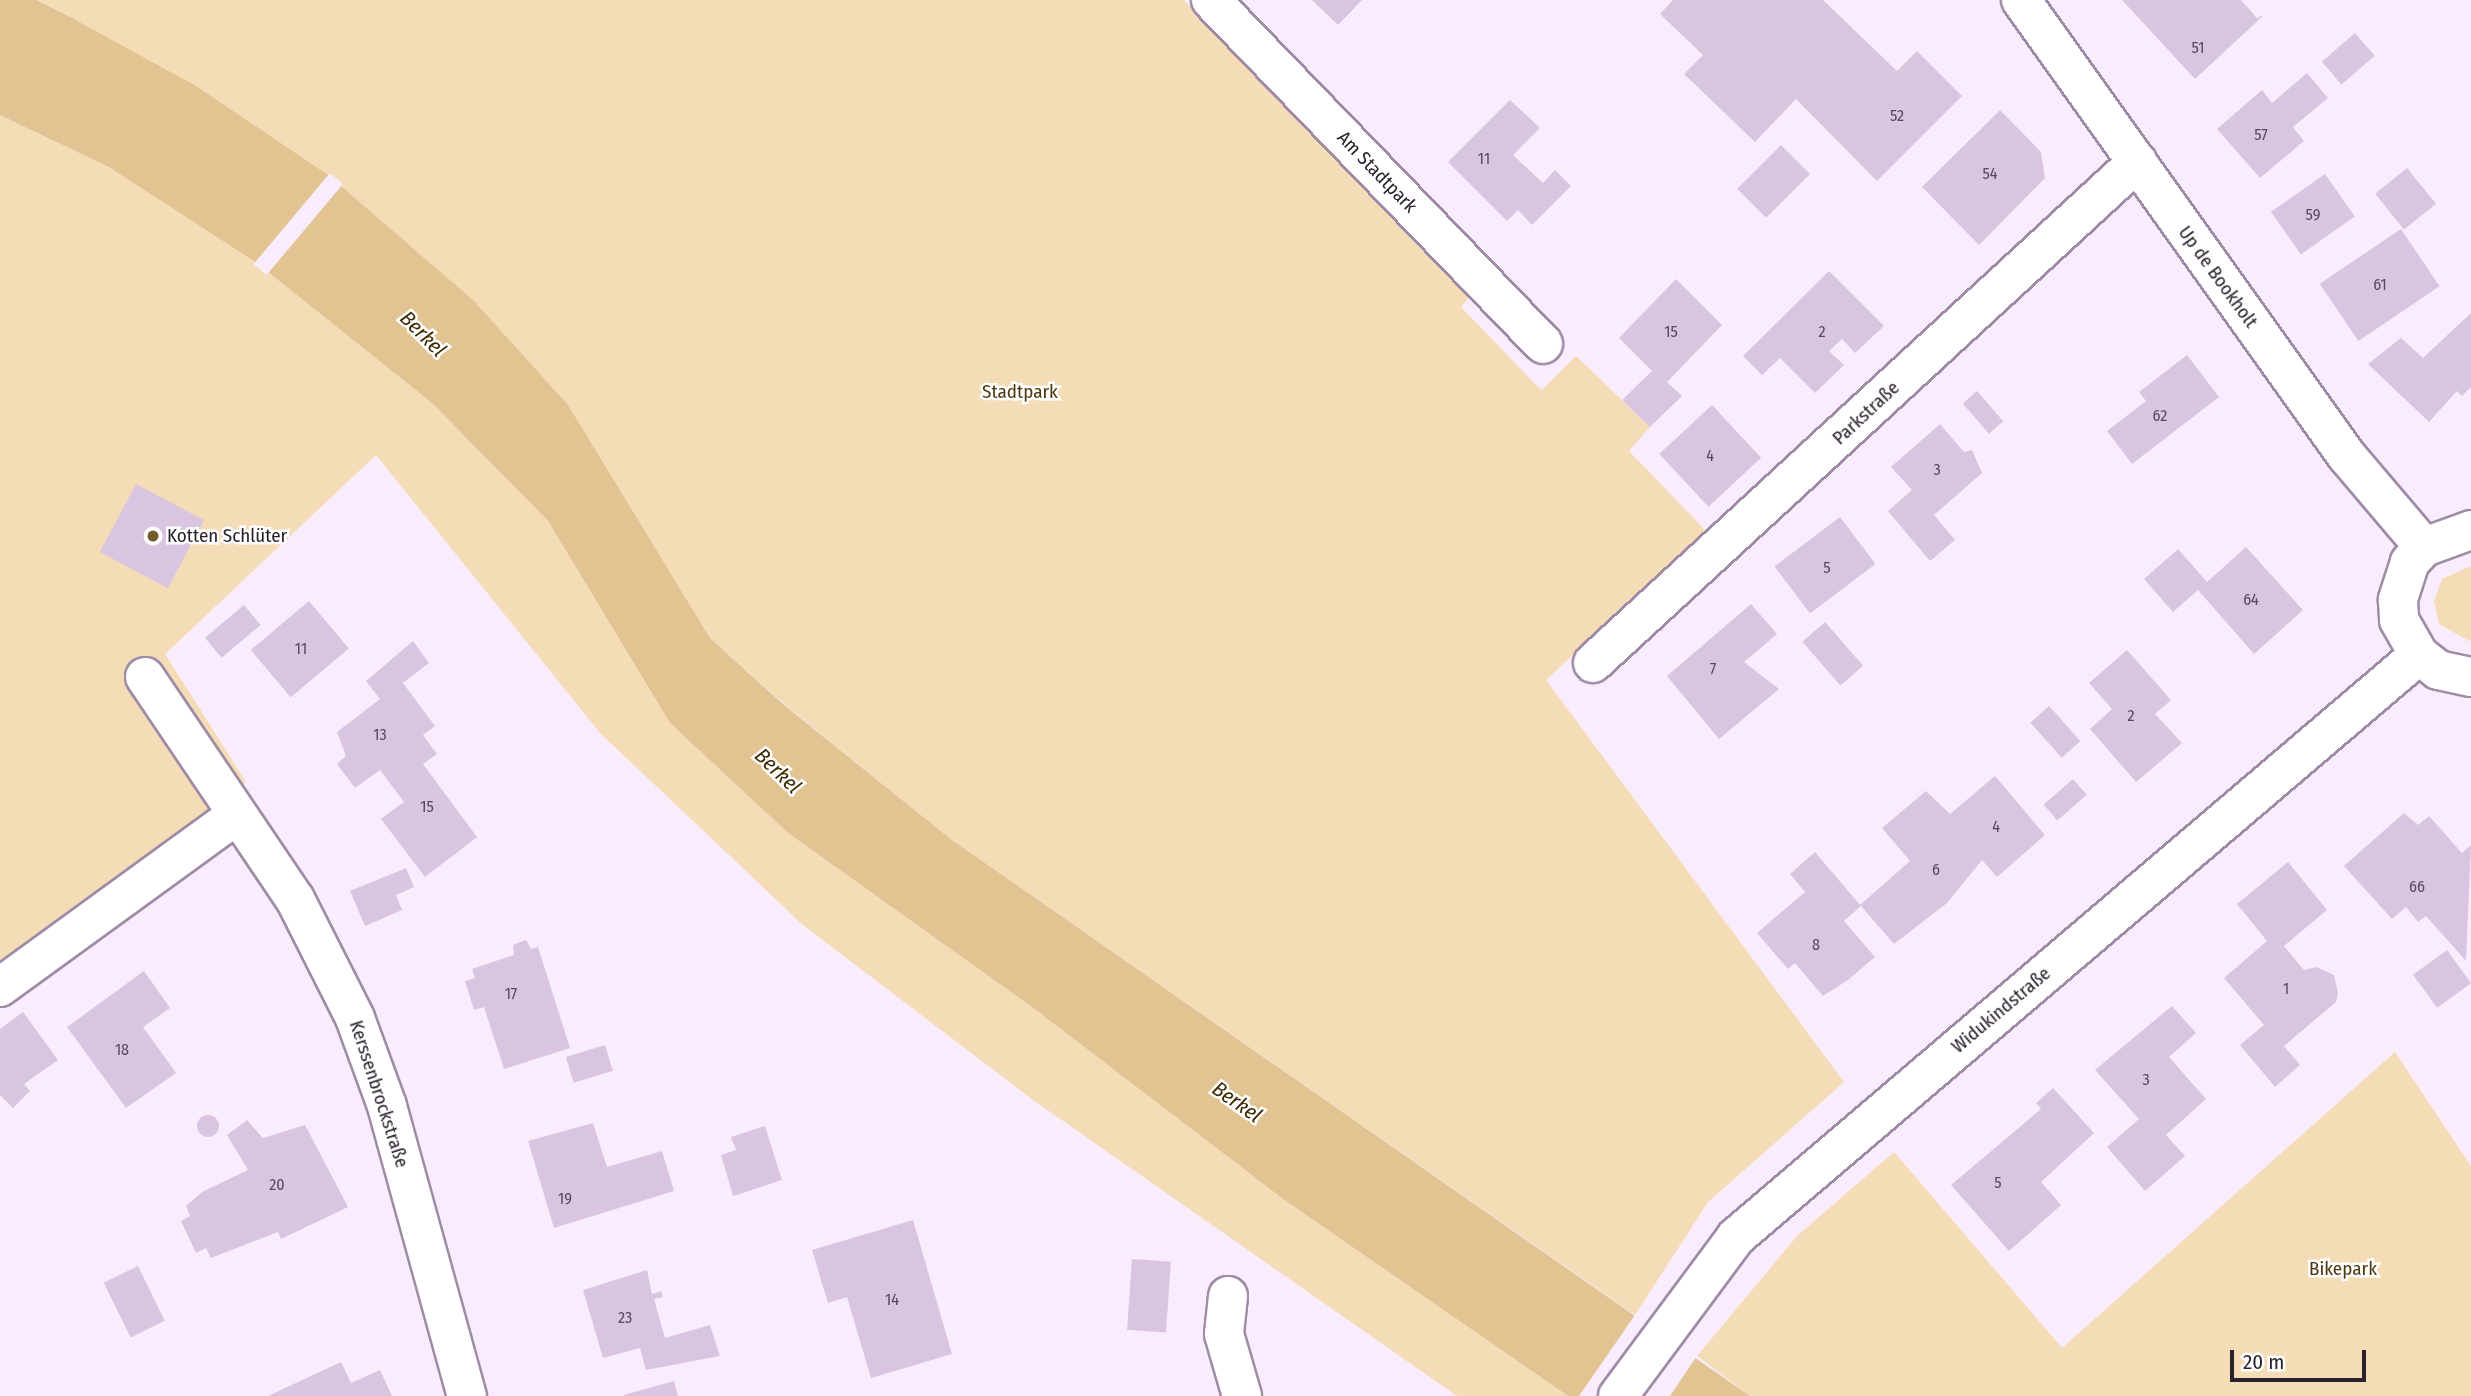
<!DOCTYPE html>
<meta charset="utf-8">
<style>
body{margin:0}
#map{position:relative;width:2471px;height:1396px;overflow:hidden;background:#f9ecfd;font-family:"Fira Sans Condensed",sans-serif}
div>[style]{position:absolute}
.green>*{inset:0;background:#f3dcb6}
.water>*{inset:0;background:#e2c492}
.pier>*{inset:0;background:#f9ecfd;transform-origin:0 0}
.building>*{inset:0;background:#dac5e1;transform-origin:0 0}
.round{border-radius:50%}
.roads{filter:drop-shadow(2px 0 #a08ba6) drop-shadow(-2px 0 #a08ba6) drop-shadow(0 2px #a08ba6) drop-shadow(0 -2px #a08ba6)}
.minor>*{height:38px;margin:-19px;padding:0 19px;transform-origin:19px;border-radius:19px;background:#fff}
.tertiary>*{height:38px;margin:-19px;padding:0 19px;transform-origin:19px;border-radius:19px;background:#fff}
.dots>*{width:19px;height:19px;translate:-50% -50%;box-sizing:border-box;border:4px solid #fff;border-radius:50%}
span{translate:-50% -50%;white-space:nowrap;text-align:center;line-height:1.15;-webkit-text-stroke:5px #fff;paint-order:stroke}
.number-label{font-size:16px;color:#554a59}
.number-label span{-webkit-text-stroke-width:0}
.street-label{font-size:19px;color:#29212c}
.park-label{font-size:19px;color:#4c370f}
.poi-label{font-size:19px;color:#29212c}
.left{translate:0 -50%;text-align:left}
.water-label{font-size:21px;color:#3d2900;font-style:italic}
.scale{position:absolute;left:2230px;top:1350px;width:136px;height:32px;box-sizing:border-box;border:4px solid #29212c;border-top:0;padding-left:9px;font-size:21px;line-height:24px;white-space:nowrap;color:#29212c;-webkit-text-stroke:5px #fff;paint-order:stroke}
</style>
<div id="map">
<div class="green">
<i style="clip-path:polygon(36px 0,1184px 0,1471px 295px,1461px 307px,1537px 386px,1542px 390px,1576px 356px,1650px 427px,1629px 451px,1706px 531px,1546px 680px,1844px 1082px,1708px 1202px,1635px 1315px,952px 840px,785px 705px,710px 638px,568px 406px,432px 403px,548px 521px,670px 723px,788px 833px,1028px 1004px,1283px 1199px,1568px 1396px,1457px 1396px,1033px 1100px,803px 925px,600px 733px,376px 455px,165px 654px,246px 782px,0 960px,0 115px,16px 123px,70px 17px)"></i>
<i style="clip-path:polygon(2471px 566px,2471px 640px,2469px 641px,2439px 624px,2434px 601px,2442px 579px)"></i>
<i style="clip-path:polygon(2395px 1052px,2471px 1166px,2471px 1396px,1750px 1396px,1697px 1356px,1797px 1236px,1894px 1152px,2062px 1348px)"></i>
</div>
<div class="water">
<i style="clip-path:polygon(0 0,36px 0,70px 17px,196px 86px,328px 175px,473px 300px,568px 405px,710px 638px,784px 705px,952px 840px,1750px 1396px,1568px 1396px,1283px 1199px,1028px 1004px,788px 833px,670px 723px,548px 521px,431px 402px,257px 263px,109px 167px,0 115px)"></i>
</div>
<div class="pier">
<i style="left:330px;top:173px;width:17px;height:119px;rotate:40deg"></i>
<i style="clip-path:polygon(1637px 1312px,1699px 1353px,1670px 1396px,1579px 1396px)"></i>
</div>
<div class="building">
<i style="clip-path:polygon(1312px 0,1362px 0,1338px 25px)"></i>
<i style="clip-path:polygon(1673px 0,1823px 0,1897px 71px,1917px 51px,1962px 96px,1877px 181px,1796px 99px,1755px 142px,1684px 74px,1703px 55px,1660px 14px)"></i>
<i style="clip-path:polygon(2122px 0,2241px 0,2257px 18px,2264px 15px,2195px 79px)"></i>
<i style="left:2355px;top:33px;width:30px;height:44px;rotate:49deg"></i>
<i style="clip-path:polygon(2307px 73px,2328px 98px,2293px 127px,2304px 141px,2260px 178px,2217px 129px,2262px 90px,2272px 103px)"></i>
<i style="clip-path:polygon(1510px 100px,1540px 128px,1513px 155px,1543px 183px,1555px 170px,1571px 186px,1532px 225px,1518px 210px,1507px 221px,1448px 162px)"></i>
<i style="clip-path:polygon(2000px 110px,2041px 152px,2045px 178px,1979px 245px,1922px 187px)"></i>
<i style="left:1781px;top:145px;width:41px;height:62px;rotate:45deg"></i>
<i style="left:2407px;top:168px;width:46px;height:41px;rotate:51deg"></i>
<i style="left:2325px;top:174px;width:52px;height:66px;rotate:55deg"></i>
<i style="left:2401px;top:229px;width:69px;height:98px;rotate:56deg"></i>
<i style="clip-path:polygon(1829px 271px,1884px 326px,1855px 353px,1842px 339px,1829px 351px,1844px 365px,1815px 393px,1780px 358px,1762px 375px,1743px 356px)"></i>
<i style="clip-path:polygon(1676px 279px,1722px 325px,1667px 382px,1682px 396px,1650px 427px,1622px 400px,1652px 371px,1619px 338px)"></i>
<i style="clip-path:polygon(2471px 313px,2471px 387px,2462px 396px,2457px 391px,2429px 422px,2368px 364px,2401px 338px,2423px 358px)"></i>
<i style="clip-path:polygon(2187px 355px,2219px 397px,2132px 464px,2107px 431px,2146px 401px,2139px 392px)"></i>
<i style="left:1977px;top:391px;width:40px;height:19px;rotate:49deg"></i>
<i style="left:1712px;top:405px;width:72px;height:72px;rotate:47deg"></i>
<i style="clip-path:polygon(1940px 424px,1964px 452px,1972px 450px,1982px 473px,1934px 515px,1955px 540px,1930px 561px,1888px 511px,1912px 490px,1891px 467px)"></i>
<i style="left:136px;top:484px;width:77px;height:77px;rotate:28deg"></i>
<i style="left:1840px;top:517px;width:59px;height:82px;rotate:53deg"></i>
<i style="clip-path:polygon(2246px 547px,2303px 610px,2254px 654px,2198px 590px,2173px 612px,2144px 579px,2178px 549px,2207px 582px)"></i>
<i style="left:309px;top:601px;width:62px;height:76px;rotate:50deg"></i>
<i style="clip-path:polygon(1751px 604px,1777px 634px,1744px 662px,1779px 689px,1719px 739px,1667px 676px)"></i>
<i style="left:244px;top:605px;width:26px;height:51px;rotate:50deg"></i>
<i style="left:1825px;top:622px;width:58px;height:30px;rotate:49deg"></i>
<i style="clip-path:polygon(413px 641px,429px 663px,403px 683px,435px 726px,423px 735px,437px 754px,423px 764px,477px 837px,425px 877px,381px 819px,404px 802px,380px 770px,355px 788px,337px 764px,346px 756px,337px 732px,380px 699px,366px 681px)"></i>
<i style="clip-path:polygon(2127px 650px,2171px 700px,2155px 714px,2182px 743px,2136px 782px,2090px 729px,2112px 709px,2089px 683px)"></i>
<i style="left:2049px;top:706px;width:47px;height:25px;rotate:48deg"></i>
<i style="clip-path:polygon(1995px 776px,2045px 835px,1997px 877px,1982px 860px,1947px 903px,1894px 944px,1861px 906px,1844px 921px,1875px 957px,1848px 980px,1823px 996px,1795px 963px,1788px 969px,1757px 933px,1805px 892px,1790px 874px,1815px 852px,1860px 905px,1910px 861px,1882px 828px,1926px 791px,1950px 814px)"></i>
<i style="left:2073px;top:779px;width:21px;height:39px;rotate:49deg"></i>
<i style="clip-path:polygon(2404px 813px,2418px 825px,2429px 816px,2462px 853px,2471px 845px,2466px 961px,2426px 916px,2418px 922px,2406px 907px,2392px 919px,2344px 866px)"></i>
<i style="clip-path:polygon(2288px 862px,2327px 910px,2284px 946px,2304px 970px,2316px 967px,2334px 975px,2338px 993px,2336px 1002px,2284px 1046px,2300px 1065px,2275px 1087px,2240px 1045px,2264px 1025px,2224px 978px,2267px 941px,2237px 904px)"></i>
<i style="clip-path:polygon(406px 868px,414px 887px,396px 895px,402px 910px,365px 926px,350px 891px)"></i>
<i style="clip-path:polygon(526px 940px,531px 949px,538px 947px,570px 1048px,504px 1069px,484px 1007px,474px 1010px,465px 981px,475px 978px,472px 969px,514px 955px,513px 945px)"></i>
<i style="left:2447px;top:950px;width:41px;height:42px;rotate:54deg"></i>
<i style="clip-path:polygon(144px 971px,170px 1008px,143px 1027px,176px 1073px,126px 1108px,67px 1027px)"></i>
<i style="clip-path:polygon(2172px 1006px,2196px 1033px,2169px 1057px,2206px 1099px,2166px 1135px,2185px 1156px,2145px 1191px,2107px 1147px,2139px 1119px,2095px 1070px)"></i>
<i style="clip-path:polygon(23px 1012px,58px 1060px,24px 1084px,30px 1091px,13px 1108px,0 1095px,0 1029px)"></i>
<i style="left:605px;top:1045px;width:27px;height:41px;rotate:73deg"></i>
<i style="clip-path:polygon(2053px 1088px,2094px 1133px,2041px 1182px,2061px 1205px,2009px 1251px,1951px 1185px,2041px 1109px,2036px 1103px)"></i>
<i class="round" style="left:197px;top:1115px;width:22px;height:22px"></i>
<i style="clip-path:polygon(247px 1120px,263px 1138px,305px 1125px,348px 1207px,281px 1239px,278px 1232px,211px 1258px,206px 1248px,196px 1253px,181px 1221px,190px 1216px,186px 1206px,202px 1192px,248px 1170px,227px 1135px)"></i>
<i style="clip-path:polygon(593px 1123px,607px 1167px,662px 1151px,674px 1191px,554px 1228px,528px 1141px)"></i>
<i style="clip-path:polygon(765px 1126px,782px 1180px,733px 1196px,721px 1155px,736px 1150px,731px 1137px)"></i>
<i style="clip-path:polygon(913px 1220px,952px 1354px,871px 1378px,847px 1297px,828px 1303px,812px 1250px)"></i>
<i style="left:1132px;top:1259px;width:39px;height:71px;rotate:4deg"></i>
<i style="left:138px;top:1266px;width:61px;height:38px;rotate:64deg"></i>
<i style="clip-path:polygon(647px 1270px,652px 1294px,661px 1291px,663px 1297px,654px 1299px,665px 1338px,710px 1325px,720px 1356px,646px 1370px,640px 1348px,603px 1358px,583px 1290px)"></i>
<i style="clip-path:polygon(341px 1362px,351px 1383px,380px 1370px,392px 1396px,268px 1396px)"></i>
<i style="clip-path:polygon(674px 1381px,678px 1396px,624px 1396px,624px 1395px)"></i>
</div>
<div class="roads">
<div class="minor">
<i style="left:1211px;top:0;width:478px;rotate:46deg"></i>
<i style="left:1593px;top:663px;width:740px;rotate:-42.64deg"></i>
<i style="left:145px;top:677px;width:268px;rotate:56deg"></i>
<i style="left:295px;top:899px;width:133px;rotate:63.2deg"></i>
<i style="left:355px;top:1018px;width:94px;rotate:70deg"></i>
<i style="left:387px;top:1106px;width:301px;rotate:74.6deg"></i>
<i style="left:0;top:987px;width:291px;rotate:-36deg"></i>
<i style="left:1228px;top:1296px;width:38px;rotate:96deg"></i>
<i style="left:1224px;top:1334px;width:65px;rotate:73.8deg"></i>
</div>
<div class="tertiary">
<i style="left:2021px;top:0;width:559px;rotate:54.46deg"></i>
<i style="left:2346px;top:455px;width:121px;rotate:49.7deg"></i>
<i style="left:2471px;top:530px;width:50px;rotate:160.1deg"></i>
<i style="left:2424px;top:547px;width:21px;rotate:133deg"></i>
<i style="left:2410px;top:562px;width:40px;rotate:108deg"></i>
<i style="left:2398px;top:600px;width:20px;rotate:87deg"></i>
<i style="left:2399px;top:620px;width:40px;rotate:60.3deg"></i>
<i style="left:2419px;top:655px;width:24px;rotate:38deg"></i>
<i style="left:2438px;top:670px;width:34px;rotate:12deg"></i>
<i style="left:1618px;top:1396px;width:198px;rotate:-53.4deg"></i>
<i style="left:1736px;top:1237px;width:897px;rotate:-40.44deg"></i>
</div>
</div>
<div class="dots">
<i style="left:153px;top:536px;background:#745a2c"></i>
</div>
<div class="number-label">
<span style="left:2198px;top:48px">51</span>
<span style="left:1897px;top:116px">52</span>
<span style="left:2261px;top:135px">57</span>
<span style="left:1484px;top:159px">11</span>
<span style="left:1990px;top:174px">54</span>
<span style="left:2313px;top:215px">59</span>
<span style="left:2380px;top:285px">61</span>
<span style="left:1671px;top:332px">15</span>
<span style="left:1822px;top:332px">2</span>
<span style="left:2160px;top:416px">62</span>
<span style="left:1710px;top:456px">4</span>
<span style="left:1937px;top:470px">3</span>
<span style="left:1827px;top:568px">5</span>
<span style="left:2251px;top:600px">64</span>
<span style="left:301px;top:649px">11</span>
<span style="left:1713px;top:669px">7</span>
<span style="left:2131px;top:716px">2</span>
<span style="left:380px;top:735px">13</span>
<span style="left:427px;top:807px">15</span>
<span style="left:1996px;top:827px">4</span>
<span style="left:1936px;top:870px">6</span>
<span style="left:2417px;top:887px">66</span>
<span style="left:1816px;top:945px">8</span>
<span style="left:2286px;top:989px">1</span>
<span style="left:511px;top:994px">17</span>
<span style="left:122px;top:1050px">18</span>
<span style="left:2146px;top:1080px">3</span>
<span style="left:1998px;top:1183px">5</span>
<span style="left:277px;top:1185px">20</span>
<span style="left:565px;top:1199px">19</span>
<span style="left:892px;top:1300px">14</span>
<span style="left:625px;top:1318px">23</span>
</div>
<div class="street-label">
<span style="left:1377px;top:172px;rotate:46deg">Am Stadtpark</span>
<span style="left:2218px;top:277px;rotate:54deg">Up de Bookholt</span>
<span style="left:1866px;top:413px;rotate:-43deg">Parkstraße</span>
<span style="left:2001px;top:1010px;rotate:-40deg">Widukindstraße</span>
<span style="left:379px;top:1094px;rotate:72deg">Kerssenbrockstraße</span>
</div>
<div class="park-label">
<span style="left:1020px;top:392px">Stadtpark</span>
<span style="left:2343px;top:1269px">Bikepark</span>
</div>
<div class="poi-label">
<span class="left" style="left:167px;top:536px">Kotten Schlüter</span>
</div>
<div class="water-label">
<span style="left:423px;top:334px;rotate:45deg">Berkel</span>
<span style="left:778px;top:771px;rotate:44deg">Berkel</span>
<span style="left:1237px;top:1102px;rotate:35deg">Berkel</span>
</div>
<div class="scale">20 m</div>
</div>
